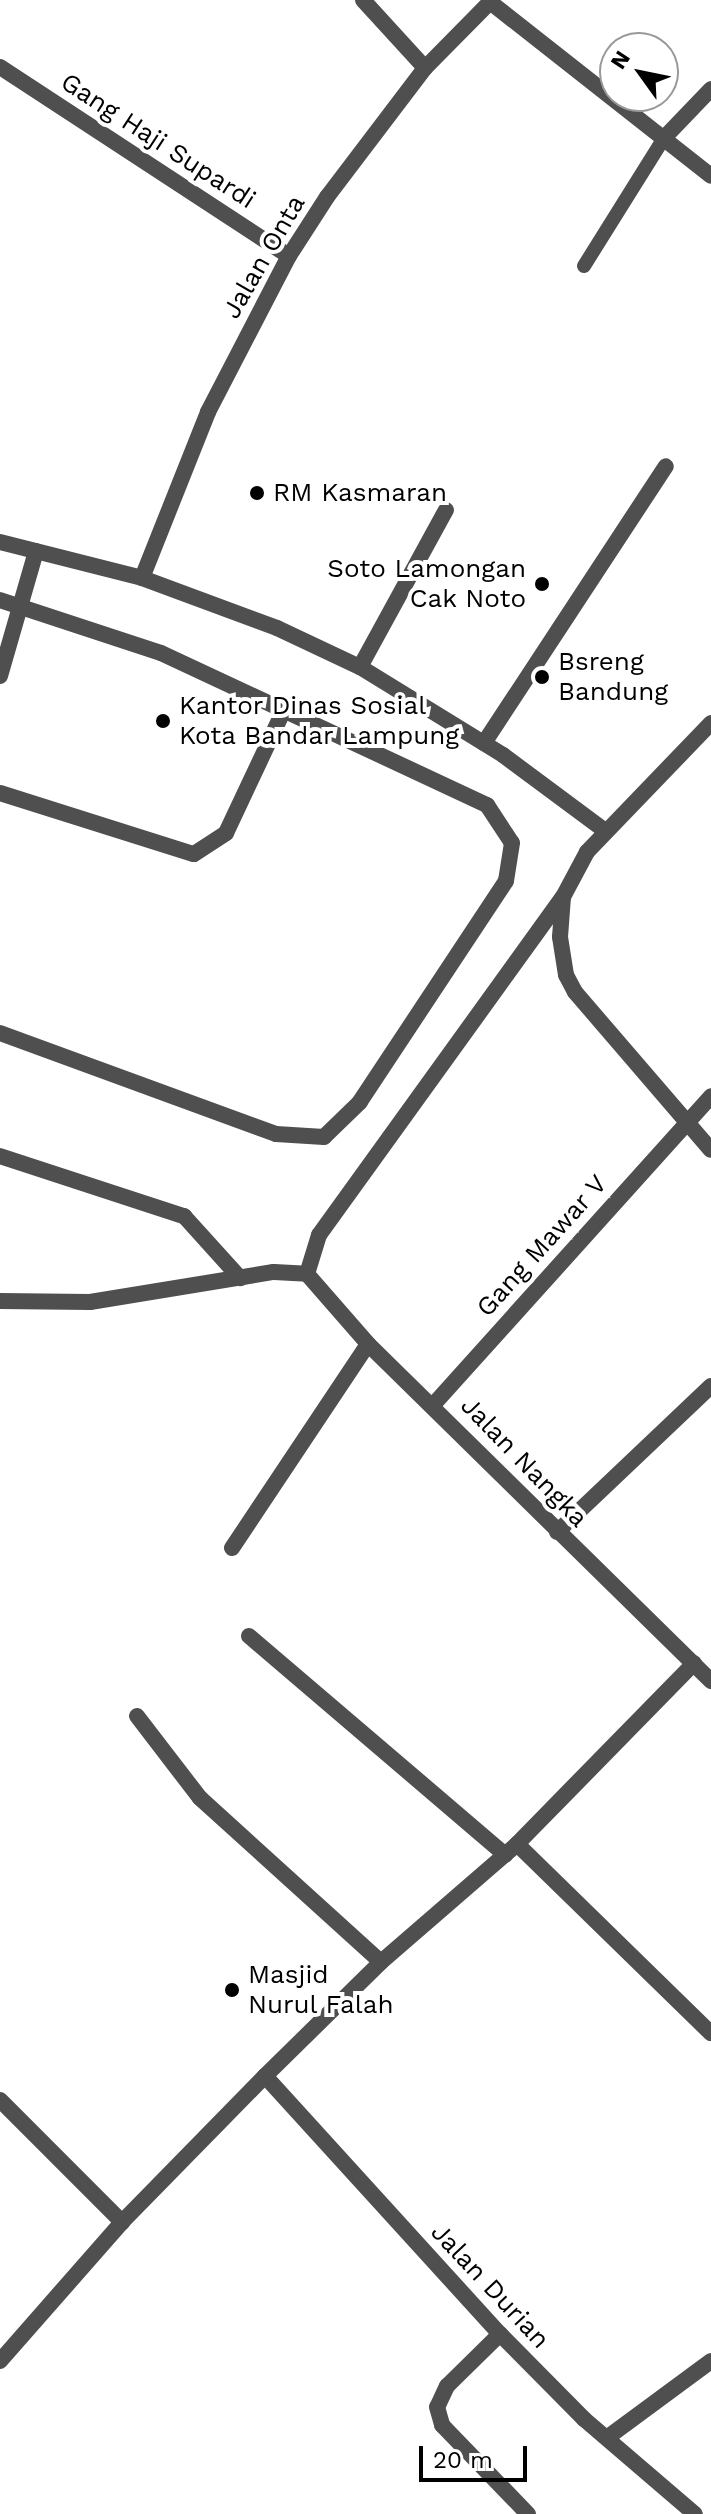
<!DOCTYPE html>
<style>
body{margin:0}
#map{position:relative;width:711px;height:2514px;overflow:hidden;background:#fff;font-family:"Work Sans",sans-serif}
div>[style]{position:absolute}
.service>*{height:14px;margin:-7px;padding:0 7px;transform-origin:7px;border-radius:7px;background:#4f4f4f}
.minor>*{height:16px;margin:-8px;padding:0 8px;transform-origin:8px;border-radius:8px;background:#4f4f4f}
.tertiary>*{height:16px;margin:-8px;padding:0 8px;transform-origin:8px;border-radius:8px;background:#4f4f4f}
.dots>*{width:22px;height:22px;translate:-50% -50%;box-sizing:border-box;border:4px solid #fff;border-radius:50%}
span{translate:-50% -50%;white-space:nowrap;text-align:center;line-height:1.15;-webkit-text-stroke:8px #fff;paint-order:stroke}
.street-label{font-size:26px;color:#000}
.poi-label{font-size:26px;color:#000}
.left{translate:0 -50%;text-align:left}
.right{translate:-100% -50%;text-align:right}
.north{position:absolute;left:599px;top:32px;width:80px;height:80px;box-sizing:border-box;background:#fff;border:2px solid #999;border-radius:50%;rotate:303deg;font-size:22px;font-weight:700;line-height:32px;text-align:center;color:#000}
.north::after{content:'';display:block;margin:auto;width:28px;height:36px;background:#000;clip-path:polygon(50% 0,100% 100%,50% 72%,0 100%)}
.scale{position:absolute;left:419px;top:2446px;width:108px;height:36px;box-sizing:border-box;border:4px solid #000;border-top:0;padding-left:10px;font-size:24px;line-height:28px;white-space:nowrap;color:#000;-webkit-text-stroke:6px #fff;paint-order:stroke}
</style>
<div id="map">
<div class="service">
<i style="left:584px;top:266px;width:151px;rotate:-58deg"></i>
</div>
<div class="minor">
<i style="left:363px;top:0;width:92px;rotate:47.6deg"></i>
<i style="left:490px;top:2px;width:281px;rotate:38.2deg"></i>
<i style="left:0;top:67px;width:345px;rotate:33.2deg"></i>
<i style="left:664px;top:138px;width:68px;rotate:-46.2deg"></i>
<i style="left:142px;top:578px;width:179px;rotate:-68.3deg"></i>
<i style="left:208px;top:412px;width:176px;rotate:-62.6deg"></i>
<i style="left:289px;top:256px;width:70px;rotate:-57.2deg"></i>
<i style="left:327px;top:197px;width:162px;rotate:-52.8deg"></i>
<i style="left:425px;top:68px;width:95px;rotate:-45.4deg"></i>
<i style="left:0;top:600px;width:169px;rotate:18.2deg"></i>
<i style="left:161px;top:653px;width:360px;rotate:25deg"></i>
<i style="left:487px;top:805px;width:45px;rotate:56.7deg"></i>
<i style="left:512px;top:843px;width:38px;rotate:99deg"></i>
<i style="left:506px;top:881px;width:265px;rotate:123.5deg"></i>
<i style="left:360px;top:1102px;width:50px;rotate:135.8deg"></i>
<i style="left:324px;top:1137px;width:48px;rotate:-176.4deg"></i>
<i style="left:276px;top:1134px;width:294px;rotate:-159.9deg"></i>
<i style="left:360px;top:667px;width:179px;rotate:-61.3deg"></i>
<i style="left:0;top:676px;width:130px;rotate:-73.9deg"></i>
<i style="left:484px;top:743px;width:331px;rotate:-56.7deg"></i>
<i style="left:0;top:793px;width:203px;rotate:17.5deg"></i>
<i style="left:194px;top:854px;width:38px;rotate:-33deg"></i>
<i style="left:226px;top:833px;width:136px;rotate:-64.8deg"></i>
<i style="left:0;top:1156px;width:194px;rotate:18.1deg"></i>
<i style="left:184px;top:1216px;width:84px;rotate:47.9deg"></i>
<i style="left:307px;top:1274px;width:93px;rotate:48.9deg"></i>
<i style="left:368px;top:1344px;width:481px;rotate:44.5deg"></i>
<i style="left:307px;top:1274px;width:41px;rotate:-72.9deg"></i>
<i style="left:319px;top:1235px;width:417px;rotate:-54.2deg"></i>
<i style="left:0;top:1301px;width:90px;rotate:0.6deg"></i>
<i style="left:90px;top:1302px;width:186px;rotate:-9.3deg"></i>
<i style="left:274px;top:1272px;width:33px;rotate:3deg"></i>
<i style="left:434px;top:1404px;width:414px;rotate:-48deg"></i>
<i style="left:557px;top:1532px;width:212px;rotate:-43.5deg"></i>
<i style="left:232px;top:1548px;width:245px;rotate:-56.3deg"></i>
<i style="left:249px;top:1636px;width:337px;rotate:40.5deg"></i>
<i style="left:137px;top:1716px;width:103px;rotate:52.5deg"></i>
<i style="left:200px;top:1798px;width:244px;rotate:42.2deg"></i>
<i style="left:517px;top:1844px;width:271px;rotate:44.3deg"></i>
<i style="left:265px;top:2076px;width:349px;rotate:47.7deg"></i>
<i style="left:500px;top:2334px;width:120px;rotate:45.3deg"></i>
<i style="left:584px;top:2419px;width:146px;rotate:40.6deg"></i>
<i style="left:0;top:2100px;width:173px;rotate:45deg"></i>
<i style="left:500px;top:2334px;width:74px;rotate:135.5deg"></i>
<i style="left:447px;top:2386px;width:23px;rotate:115deg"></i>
<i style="left:437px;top:2407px;width:19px;rotate:74deg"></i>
<i style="left:442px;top:2425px;width:124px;rotate:46deg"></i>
<i style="left:0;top:2361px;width:185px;rotate:-48.7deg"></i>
<i style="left:122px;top:2222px;width:204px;rotate:-45.6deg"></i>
<i style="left:265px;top:2076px;width:163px;rotate:-44.5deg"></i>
<i style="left:381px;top:1962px;width:180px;rotate:-40.9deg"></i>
<i style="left:517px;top:1844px;width:253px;rotate:-45.6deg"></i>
<i style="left:608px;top:2437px;width:128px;rotate:-36.4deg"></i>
</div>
<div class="tertiary">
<i style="left:0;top:542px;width:146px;rotate:14.2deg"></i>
<i style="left:142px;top:578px;width:144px;rotate:20.3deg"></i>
<i style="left:277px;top:628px;width:92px;rotate:25.2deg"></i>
<i style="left:360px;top:667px;width:168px;rotate:31.6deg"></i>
<i style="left:503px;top:755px;width:126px;rotate:36.6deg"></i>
<i style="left:711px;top:723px;width:179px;rotate:133.9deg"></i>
<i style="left:587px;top:852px;width:51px;rotate:118.1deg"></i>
<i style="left:563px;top:897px;width:40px;rotate:94.3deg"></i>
<i style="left:560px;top:937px;width:38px;rotate:81deg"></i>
<i style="left:566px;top:975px;width:19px;rotate:62deg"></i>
<i style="left:575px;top:992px;width:208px;rotate:49.3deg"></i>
</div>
<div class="dots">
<i style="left:257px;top:493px;background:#000"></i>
<i style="left:542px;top:584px;background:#000"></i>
<i style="left:542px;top:677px;background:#000"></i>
<i style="left:163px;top:721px;background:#000"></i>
<i style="left:232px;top:1990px;background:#000"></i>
</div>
<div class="street-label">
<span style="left:158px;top:141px;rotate:33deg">Gang Haji Supardi</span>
<span style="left:264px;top:257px;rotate:-60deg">Jalan Onta</span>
<span style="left:542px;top:1246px;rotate:-48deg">Gang Mawar V</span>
<span style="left:524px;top:1462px;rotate:46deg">Jalan Nangka</span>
<span style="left:490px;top:2286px;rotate:47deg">Jalan Durian</span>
</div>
<div class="poi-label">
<span class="left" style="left:273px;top:493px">RM Kasmaran</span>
<span class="right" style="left:526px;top:584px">Soto Lamongan<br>Cak Noto</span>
<span class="left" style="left:558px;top:677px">Bsreng<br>Bandung</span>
<span class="left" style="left:179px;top:721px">Kantor Dinas Sosial<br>Kota Bandar Lampung</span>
<span class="left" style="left:248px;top:1990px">Masjid<br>Nurul Falah</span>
</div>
<div class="north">N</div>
<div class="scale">20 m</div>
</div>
